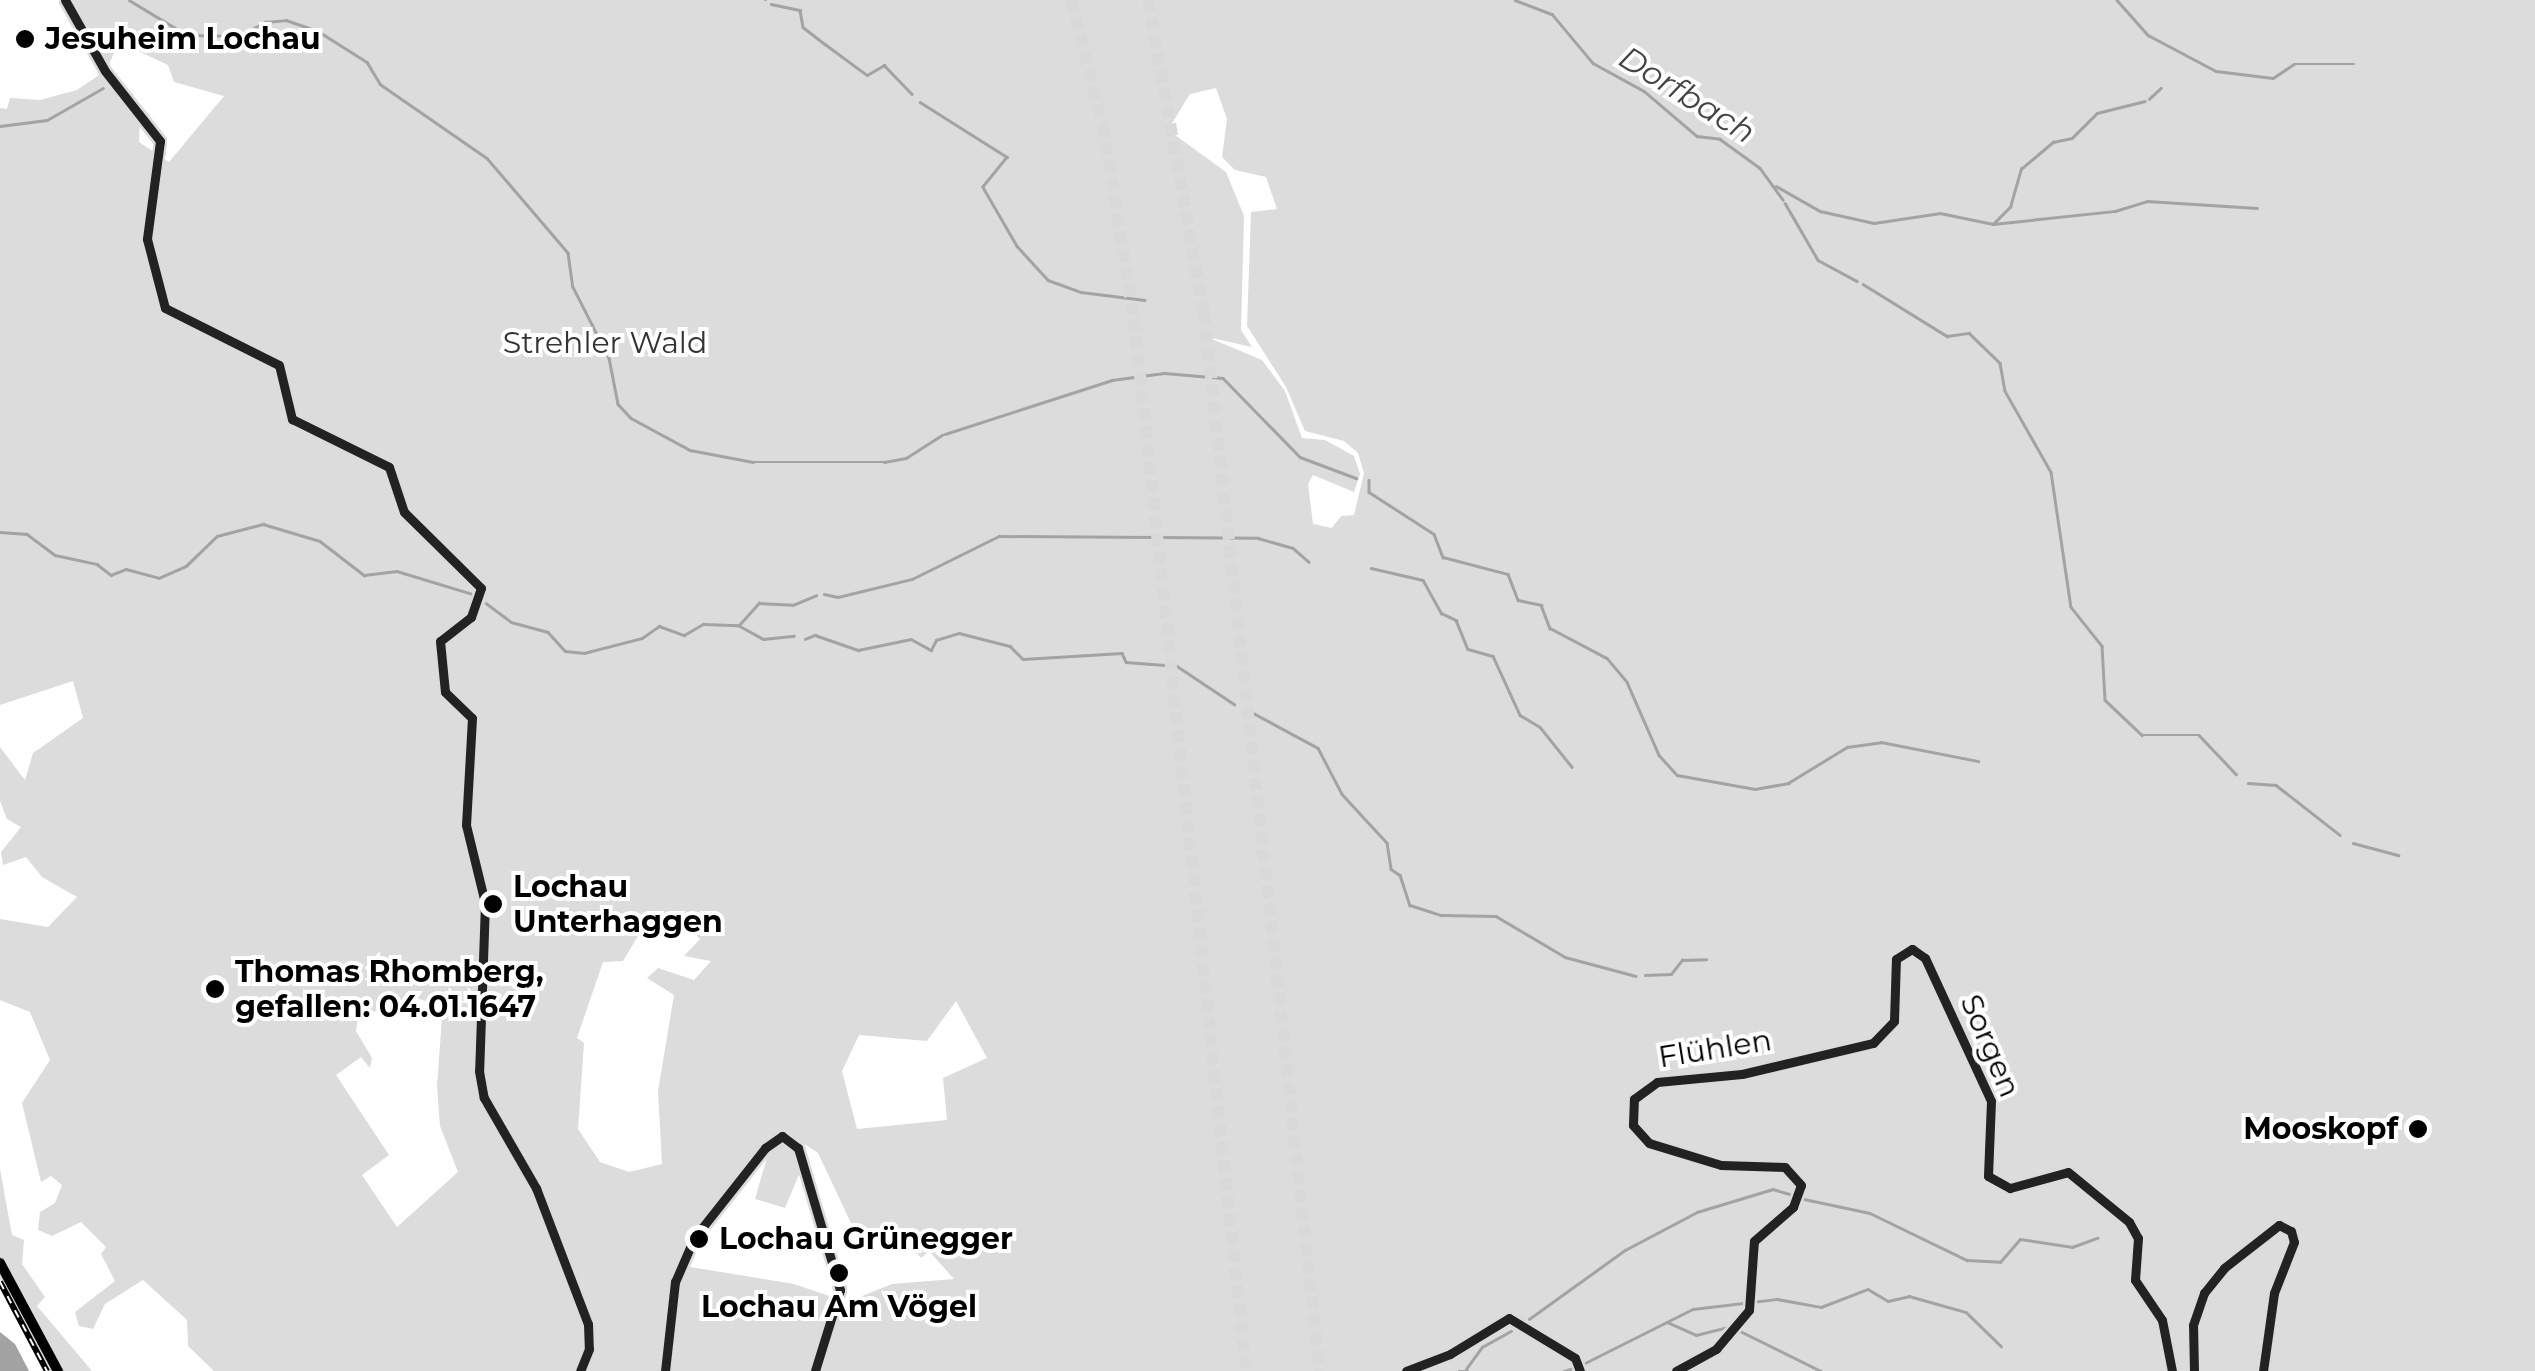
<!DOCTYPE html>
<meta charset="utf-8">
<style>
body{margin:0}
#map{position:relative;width:2535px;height:1371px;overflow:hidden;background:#fff;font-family:Montserrat,sans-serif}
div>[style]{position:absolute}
.green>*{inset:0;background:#dcdcdc}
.water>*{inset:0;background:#a3a3a3}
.stream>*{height:2.5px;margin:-1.25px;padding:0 1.25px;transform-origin:1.25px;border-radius:1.25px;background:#a3a3a3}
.highway-tunnel>*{height:12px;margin-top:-6px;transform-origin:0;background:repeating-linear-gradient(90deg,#d9d9d9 0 12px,transparent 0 18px)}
.roads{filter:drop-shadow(2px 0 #dbdbdb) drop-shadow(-2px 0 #dbdbdb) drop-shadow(0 2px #dbdbdb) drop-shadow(0 -2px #dbdbdb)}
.secondary>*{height:9px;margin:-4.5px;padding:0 4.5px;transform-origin:4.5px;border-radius:4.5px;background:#222}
.primary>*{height:10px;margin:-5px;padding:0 5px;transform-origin:5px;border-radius:5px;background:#000}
.rail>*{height:6px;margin-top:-3px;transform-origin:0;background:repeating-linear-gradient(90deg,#fff 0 8px,#000 0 16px);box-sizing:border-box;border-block:2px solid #000}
.dots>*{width:28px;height:28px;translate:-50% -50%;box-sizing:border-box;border:5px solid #fff;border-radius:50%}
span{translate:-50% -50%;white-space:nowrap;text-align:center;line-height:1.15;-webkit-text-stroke:8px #fff;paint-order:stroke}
.poi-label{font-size:30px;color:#000;font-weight:700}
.left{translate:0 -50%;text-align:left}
.right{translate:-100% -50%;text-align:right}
.park-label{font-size:30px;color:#333}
.street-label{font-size:30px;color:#000}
.water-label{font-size:32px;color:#444;font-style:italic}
</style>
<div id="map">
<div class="green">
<i style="clip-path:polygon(evenodd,65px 0,2535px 0,2535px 1371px,583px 1371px,594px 1344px,590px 1328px,533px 1188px,584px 1325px,587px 1346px,576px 1371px,214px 1371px,188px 1346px,187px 1320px,143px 1280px,105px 1304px,93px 1329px,79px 1326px,75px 1312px,115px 1281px,101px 1254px,106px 1247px,81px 1222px,52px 1236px,38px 1230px,40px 1212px,55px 1203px,62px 1185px,51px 1176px,41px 1182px,22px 1103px,50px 1060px,30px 1012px,0 1000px,0 919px,48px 927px,77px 897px,42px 877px,26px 857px,3px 865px,1px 852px,21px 827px,7px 819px,0 801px,0 747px,25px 780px,33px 753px,83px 718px,73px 681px,0 705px,0 108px,7px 109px,10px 98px,40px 100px,77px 90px,105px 71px,65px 0,119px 42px,168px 65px,174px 82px,224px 96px,169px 162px,139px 142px,140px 117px,106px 71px,119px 42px,65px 0,1216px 88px,1227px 119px,1222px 157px,1235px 170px,1266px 177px,1277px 209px,1251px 212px,1247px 326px,1286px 387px,1305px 431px,1344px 441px,1358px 453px,1364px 473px,1354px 515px,1341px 516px,1332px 528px,1313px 524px,1308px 484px,1313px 475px,1354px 492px,1360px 474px,1354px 456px,1325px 440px,1302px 438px,1285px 391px,1262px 360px,1207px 337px,1252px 347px,1241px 330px,1244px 216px,1226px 172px,1168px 130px,1190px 94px,1216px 88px,65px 0,647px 921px,667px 934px,681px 921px,700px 939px,684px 956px,711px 961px,694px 980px,658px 968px,647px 978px,674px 995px,658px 1091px,662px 1164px,629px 1172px,600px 1162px,578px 1129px,584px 1043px,577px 1038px,603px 962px,623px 961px,647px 921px,65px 0,417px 998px,436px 1005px,450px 1000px,442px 1017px,437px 1086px,440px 1126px,458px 1172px,397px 1227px,362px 1175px,389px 1155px,336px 1075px,361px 1057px,370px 1068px,372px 1058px,356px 1031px,359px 1012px,387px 1011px,417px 998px,65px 0,956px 1001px,987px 1058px,943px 1078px,947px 1120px,857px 1129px,842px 1071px,859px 1035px,927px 1041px,956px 1001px,65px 0,785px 1131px,818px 1153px,857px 1236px,908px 1243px,921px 1258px,929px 1251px,954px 1279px,892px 1284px,847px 1302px,794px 1284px,684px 1266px,689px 1241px,709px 1209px,774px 1134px,785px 1131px)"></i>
<i style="clip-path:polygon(781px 1140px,791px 1144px,800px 1172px,785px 1208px,755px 1199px,770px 1147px)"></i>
<i style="clip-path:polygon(0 1169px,12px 1235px,24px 1240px,22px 1264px,45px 1297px,37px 1306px,92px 1371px,62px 1371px,0 1255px)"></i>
</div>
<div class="water">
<i style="clip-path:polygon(0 1332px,15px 1344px,29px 1371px,0 1371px)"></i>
</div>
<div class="stream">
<i style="left:129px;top:0;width:68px;rotate:31.1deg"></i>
<i style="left:187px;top:35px;width:52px;rotate:1.1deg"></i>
<i style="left:239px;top:36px;width:30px;rotate:-28deg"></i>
<i style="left:265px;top:22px;width:21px;rotate:-5deg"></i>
<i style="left:286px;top:20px;width:34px;rotate:19deg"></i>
<i style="left:318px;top:31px;width:58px;rotate:32.3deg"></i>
<i style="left:367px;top:62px;width:26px;rotate:59deg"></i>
<i style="left:380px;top:84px;width:130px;rotate:34.7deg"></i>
<i style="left:487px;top:158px;width:125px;rotate:49.5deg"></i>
<i style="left:568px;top:253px;width:34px;rotate:82deg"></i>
<i style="left:573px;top:287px;width:80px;rotate:63.1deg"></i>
<i style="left:609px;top:358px;width:47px;rotate:78.9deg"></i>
<i style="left:618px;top:404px;width:19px;rotate:47deg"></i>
<i style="left:631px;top:418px;width:67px;rotate:28.5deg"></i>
<i style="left:690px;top:450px;width:64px;rotate:10.8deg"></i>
<i style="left:753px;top:462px;width:131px"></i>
<i style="left:884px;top:462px;width:22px;rotate:-10deg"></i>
<i style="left:906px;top:458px;width:43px;rotate:-32.6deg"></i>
<i style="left:765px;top:0;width:1px"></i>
<i style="left:1515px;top:0;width:40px;rotate:21deg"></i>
<i style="left:1552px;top:14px;width:64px;rotate:50.1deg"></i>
<i style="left:1593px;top:63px;width:58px;rotate:28.8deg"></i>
<i style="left:1644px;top:91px;width:70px;rotate:40.3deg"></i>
<i style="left:1697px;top:136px;width:23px;rotate:7deg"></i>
<i style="left:1720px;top:139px;width:49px;rotate:35.9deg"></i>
<i style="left:1760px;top:168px;width:39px;rotate:54deg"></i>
<i style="left:2117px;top:0;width:47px;rotate:48.5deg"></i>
<i style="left:2148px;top:35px;width:77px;rotate:27.9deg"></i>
<i style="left:2216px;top:71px;width:57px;rotate:7deg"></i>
<i style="left:2273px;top:78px;width:25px;rotate:-34deg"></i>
<i style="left:2294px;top:64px;width:60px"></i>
<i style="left:771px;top:4px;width:30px;rotate:12deg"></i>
<i style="left:800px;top:10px;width:17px;rotate:80deg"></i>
<i style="left:803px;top:27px;width:28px;rotate:38deg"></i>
<i style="left:825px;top:44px;width:52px;rotate:36.4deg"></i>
<i style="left:867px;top:75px;width:20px;rotate:-30deg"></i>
<i style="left:884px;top:65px;width:40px;rotate:46deg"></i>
<i style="left:2149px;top:99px;width:16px;rotate:-43deg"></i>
<i style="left:920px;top:102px;width:103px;rotate:32.3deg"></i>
<i style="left:1007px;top:157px;width:38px;rotate:129deg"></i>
<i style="left:983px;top:187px;width:68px;rotate:60deg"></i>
<i style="left:1017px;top:246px;width:46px;rotate:47.6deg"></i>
<i style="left:1048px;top:280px;width:35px;rotate:20deg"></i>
<i style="left:1081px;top:292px;width:64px;rotate:7.2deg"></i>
<i style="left:0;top:126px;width:47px;rotate:-7.3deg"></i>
<i style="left:47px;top:120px;width:64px;rotate:-29.7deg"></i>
<i style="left:1776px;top:186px;width:51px;rotate:29.6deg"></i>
<i style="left:1820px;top:211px;width:55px;rotate:12.5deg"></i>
<i style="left:1874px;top:223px;width:67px;rotate:-8.6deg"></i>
<i style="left:1940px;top:213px;width:54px;rotate:11.7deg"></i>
<i style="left:1993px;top:224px;width:123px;rotate:-6.1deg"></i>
<i style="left:2115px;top:211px;width:34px;rotate:-17deg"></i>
<i style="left:2147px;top:201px;width:110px;rotate:3.6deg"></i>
<i style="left:1785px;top:203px;width:66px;rotate:59.9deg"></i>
<i style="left:1818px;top:260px;width:44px;rotate:28.3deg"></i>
<i style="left:1994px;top:223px;width:23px;rotate:-45deg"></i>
<i style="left:2010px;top:207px;width:40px;rotate:-74deg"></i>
<i style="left:2021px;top:169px;width:42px;rotate:-40.2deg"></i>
<i style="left:2053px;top:142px;width:19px;rotate:-12deg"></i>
<i style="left:2072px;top:138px;width:35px;rotate:-45deg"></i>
<i style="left:2097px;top:113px;width:49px;rotate:-14deg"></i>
<i style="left:1863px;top:284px;width:99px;rotate:31.8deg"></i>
<i style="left:1947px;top:336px;width:22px;rotate:-8deg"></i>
<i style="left:1969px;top:333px;width:43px;rotate:44.1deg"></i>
<i style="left:2000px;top:363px;width:28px;rotate:80deg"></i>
<i style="left:2005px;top:391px;width:93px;rotate:60.4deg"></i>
<i style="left:2051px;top:472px;width:136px;rotate:81.6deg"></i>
<i style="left:2071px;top:607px;width:50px;rotate:51.5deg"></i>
<i style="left:2102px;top:646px;width:54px;rotate:86.8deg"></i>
<i style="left:2105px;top:700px;width:51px;rotate:43.4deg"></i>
<i style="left:2142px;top:735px;width:57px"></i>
<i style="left:2199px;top:735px;width:54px;rotate:46.5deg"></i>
<i style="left:945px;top:434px;width:176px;rotate:-17.9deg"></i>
<i style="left:1112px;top:380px;width:52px;rotate:-7.7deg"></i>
<i style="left:1164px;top:373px;width:59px;rotate:4.8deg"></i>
<i style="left:1223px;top:378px;width:110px;rotate:45.7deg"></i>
<i style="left:1300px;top:457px;width:60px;rotate:20.6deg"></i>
<i style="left:1369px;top:480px;width:12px;rotate:90deg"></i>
<i style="left:1369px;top:492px;width:77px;rotate:32.9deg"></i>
<i style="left:1434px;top:534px;width:25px;rotate:69deg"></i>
<i style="left:1443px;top:557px;width:67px;rotate:14.7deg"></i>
<i style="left:1508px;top:574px;width:28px;rotate:69deg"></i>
<i style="left:1518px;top:600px;width:24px;rotate:12deg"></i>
<i style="left:1541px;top:605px;width:25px;rotate:69deg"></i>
<i style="left:1550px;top:628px;width:64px;rotate:27.8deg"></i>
<i style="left:1607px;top:658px;width:31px;rotate:50deg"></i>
<i style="left:1627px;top:682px;width:80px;rotate:66.3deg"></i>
<i style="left:1659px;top:755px;width:27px;rotate:48deg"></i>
<i style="left:1677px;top:775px;width:79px;rotate:10.2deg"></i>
<i style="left:1755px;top:789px;width:34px;rotate:-10deg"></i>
<i style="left:1788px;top:783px;width:69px;rotate:-31.4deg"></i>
<i style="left:1847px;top:747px;width:34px;rotate:-8deg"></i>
<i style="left:1881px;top:742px;width:99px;rotate:11.1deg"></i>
<i style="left:0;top:532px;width:27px;rotate:4deg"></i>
<i style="left:27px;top:534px;width:35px;rotate:37deg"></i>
<i style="left:55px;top:555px;width:43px;rotate:12.1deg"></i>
<i style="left:97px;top:564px;width:18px;rotate:38deg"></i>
<i style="left:111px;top:575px;width:16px;rotate:-22deg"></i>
<i style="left:126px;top:569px;width:34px;rotate:15deg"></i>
<i style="left:159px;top:578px;width:30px;rotate:-24deg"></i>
<i style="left:186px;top:566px;width:43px;rotate:-44.1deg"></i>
<i style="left:217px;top:536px;width:48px;rotate:-14.6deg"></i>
<i style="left:263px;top:524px;width:59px;rotate:16.6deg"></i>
<i style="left:320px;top:541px;width:56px;rotate:37.7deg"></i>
<i style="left:364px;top:575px;width:33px;rotate:-7deg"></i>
<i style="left:397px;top:571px;width:78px;rotate:17deg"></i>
<i style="left:1371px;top:568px;width:53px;rotate:13deg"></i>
<i style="left:1423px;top:580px;width:38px;rotate:61deg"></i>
<i style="left:1441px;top:613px;width:17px;rotate:25deg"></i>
<i style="left:1456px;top:620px;width:31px;rotate:68deg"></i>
<i style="left:1468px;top:649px;width:26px;rotate:16deg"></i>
<i style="left:1493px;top:656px;width:65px;rotate:65.4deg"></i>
<i style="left:1520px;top:715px;width:23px;rotate:31deg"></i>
<i style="left:1540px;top:727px;width:51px;rotate:51.3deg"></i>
<i style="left:824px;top:594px;width:14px;rotate:12deg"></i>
<i style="left:838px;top:597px;width:76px;rotate:-13.7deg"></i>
<i style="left:912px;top:579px;width:97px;rotate:-26.3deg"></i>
<i style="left:999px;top:536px;width:259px;rotate:0.4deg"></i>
<i style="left:1258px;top:538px;width:36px;rotate:16deg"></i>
<i style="left:1293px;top:548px;width:21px;rotate:41deg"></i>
<i style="left:486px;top:603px;width:31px;rotate:37deg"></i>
<i style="left:511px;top:622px;width:38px;rotate:15deg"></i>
<i style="left:548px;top:632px;width:25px;rotate:48deg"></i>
<i style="left:565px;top:651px;width:19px;rotate:6deg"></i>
<i style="left:584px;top:653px;width:60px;rotate:-14.5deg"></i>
<i style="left:642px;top:638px;width:21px;rotate:-35deg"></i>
<i style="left:659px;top:626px;width:27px;rotate:20deg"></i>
<i style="left:684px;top:635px;width:22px;rotate:-30deg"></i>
<i style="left:703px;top:624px;width:35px;rotate:2deg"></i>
<i style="left:738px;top:625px;width:29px;rotate:29deg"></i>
<i style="left:763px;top:639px;width:31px;rotate:-6deg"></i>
<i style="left:739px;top:625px;width:30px;rotate:-48deg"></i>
<i style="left:759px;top:603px;width:34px;rotate:3deg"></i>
<i style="left:793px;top:605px;width:25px;rotate:-23deg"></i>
<i style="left:805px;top:639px;width:11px;rotate:-22deg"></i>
<i style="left:815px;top:635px;width:46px;rotate:19.2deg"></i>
<i style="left:858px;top:650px;width:54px;rotate:-11.7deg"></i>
<i style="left:911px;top:639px;width:23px;rotate:29deg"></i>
<i style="left:931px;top:650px;width:11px;rotate:-63deg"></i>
<i style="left:936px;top:640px;width:24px;rotate:-17deg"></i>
<i style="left:959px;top:633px;width:53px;rotate:14.3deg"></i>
<i style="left:1010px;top:646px;width:18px;rotate:45deg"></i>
<i style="left:1023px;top:659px;width:99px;rotate:-3.5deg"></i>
<i style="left:1122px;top:653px;width:10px;rotate:66deg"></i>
<i style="left:1126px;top:662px;width:51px;rotate:4.5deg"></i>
<i style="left:1177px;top:666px;width:69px;rotate:33.7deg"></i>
<i style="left:1244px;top:708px;width:84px;rotate:28.4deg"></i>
<i style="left:1318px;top:748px;width:52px;rotate:62.4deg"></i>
<i style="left:1342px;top:794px;width:67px;rotate:47.4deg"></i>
<i style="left:1387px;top:843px;width:26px;rotate:81deg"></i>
<i style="left:1391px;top:869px;width:11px;rotate:34deg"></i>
<i style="left:1400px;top:875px;width:32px;rotate:72deg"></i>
<i style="left:1410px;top:905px;width:33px;rotate:18deg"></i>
<i style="left:1441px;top:915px;width:55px;rotate:1deg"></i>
<i style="left:1496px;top:916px;width:80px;rotate:30.7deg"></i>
<i style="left:1565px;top:957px;width:73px;rotate:15deg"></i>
<i style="left:2248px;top:783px;width:28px;rotate:4deg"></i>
<i style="left:2276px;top:785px;width:81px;rotate:38deg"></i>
<i style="left:2353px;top:843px;width:47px;rotate:14.9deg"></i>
<i style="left:1645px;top:975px;width:26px;rotate:-2deg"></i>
<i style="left:1671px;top:974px;width:18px;rotate:-52deg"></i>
<i style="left:1682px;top:960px;width:24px;rotate:-2deg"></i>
<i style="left:1804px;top:1199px;width:67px;rotate:12deg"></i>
<i style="left:1870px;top:1213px;width:108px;rotate:25.9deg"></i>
<i style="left:1967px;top:1260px;width:33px;rotate:3deg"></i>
<i style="left:2000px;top:1262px;width:30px;rotate:-49deg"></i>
<i style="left:2020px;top:1239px;width:53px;rotate:8.7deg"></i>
<i style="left:2072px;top:1247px;width:27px;rotate:-20deg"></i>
<i style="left:1529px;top:1319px;width:118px;rotate:-35.7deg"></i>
<i style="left:1625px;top:1250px;width:81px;rotate:-27.8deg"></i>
<i style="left:1697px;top:1212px;width:79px;rotate:-16.8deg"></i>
<i style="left:1773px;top:1189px;width:21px;rotate:17deg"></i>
<i style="left:1667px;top:1322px;width:32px;rotate:24deg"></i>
<i style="left:1696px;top:1335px;width:34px;rotate:-14deg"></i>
<i style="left:1736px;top:1329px;width:95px;rotate:26.3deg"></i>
<i style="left:1581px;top:1365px;width:125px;rotate:-26.6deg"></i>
<i style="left:1693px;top:1309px;width:85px;rotate:-6.8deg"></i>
<i style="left:1777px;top:1299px;width:45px;rotate:10.3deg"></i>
<i style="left:1821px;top:1307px;width:50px;rotate:-21deg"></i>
<i style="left:1868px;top:1289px;width:23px;rotate:31deg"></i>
<i style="left:1888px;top:1301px;width:22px;rotate:-13deg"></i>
<i style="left:1909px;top:1296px;width:59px;rotate:15.7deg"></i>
<i style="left:1966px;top:1312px;width:49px;rotate:44.2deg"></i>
<i style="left:1466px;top:1369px;width:27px;rotate:-54deg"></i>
<i style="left:1482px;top:1347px;width:33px;rotate:-29deg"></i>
<i style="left:1459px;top:1371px;width:9px"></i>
<i style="left:1564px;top:1371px;width:10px;rotate:-17deg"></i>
</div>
<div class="highway-tunnel">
<i style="left:1071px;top:0;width:129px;rotate:75.6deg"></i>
<i style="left:1103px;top:125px;width:196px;rotate:80.9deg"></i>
<i style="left:1134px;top:319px;width:1058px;rotate:83.92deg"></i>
<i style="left:1148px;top:0;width:318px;rotate:79.9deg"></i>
<i style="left:1204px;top:313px;width:1064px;rotate:83.74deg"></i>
</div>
<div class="roads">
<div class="secondary">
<i style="left:65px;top:0;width:81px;rotate:60.6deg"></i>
<i style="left:105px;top:71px;width:89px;rotate:51.8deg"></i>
<i style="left:160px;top:141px;width:99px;rotate:97.6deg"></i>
<i style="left:147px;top:239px;width:71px;rotate:75.4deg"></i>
<i style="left:165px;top:308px;width:127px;rotate:26.6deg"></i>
<i style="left:279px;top:365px;width:56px;rotate:76.5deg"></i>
<i style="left:292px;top:419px;width:108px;rotate:26.3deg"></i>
<i style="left:389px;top:467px;width:47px;rotate:71.6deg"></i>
<i style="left:404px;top:512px;width:108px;rotate:44.6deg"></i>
<i style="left:481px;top:588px;width:31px;rotate:109deg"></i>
<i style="left:471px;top:617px;width:39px;rotate:142deg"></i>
<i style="left:440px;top:641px;width:51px;rotate:84.4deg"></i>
<i style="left:445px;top:692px;width:37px;rotate:44deg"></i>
<i style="left:472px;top:718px;width:107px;rotate:93.2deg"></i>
<i style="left:466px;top:825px;width:80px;rotate:76.3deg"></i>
<i style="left:485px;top:903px;width:168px;rotate:92deg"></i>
<i style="left:479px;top:1071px;width:27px;rotate:80deg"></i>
<i style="left:484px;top:1098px;width:104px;rotate:60deg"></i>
<i style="left:536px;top:1188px;width:146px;rotate:69.1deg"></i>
<i style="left:588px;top:1324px;width:25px;rotate:88deg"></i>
<i style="left:589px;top:1349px;width:24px;rotate:112deg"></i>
<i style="left:665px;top:1371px;width:90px;rotate:-83.6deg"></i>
<i style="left:675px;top:1282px;width:48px;rotate:-66.6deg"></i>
<i style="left:694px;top:1238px;width:115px;rotate:-51.7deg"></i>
<i style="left:765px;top:1148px;width:21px;rotate:-35deg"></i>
<i style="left:782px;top:1136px;width:20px;rotate:37deg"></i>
<i style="left:798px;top:1148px;width:148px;rotate:73.5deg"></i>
<i style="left:840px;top:1290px;width:85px;rotate:107.2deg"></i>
<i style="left:1406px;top:1371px;width:47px;rotate:-21.1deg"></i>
<i style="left:1450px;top:1354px;width:69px;rotate:-31.4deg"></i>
<i style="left:1509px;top:1318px;width:77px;rotate:31.2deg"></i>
<i style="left:1575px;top:1358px;width:14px;rotate:69deg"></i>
<i style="left:1676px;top:1371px;width:46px;rotate:-28.8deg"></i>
<i style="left:1716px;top:1349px;width:51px;rotate:-49.8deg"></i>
<i style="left:1749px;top:1310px;width:69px;rotate:-85.9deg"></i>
<i style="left:1754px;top:1241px;width:52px;rotate:-41.1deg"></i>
<i style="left:1793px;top:1207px;width:23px;rotate:-70deg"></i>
<i style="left:1801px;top:1185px;width:24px;rotate:-132deg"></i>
<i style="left:1785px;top:1167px;width:64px;rotate:-178.2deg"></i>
<i style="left:1721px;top:1165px;width:75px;rotate:-163deg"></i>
<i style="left:1649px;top:1143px;width:24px;rotate:-132deg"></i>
<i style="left:1633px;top:1125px;width:26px;rotate:-88deg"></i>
<i style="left:1634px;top:1099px;width:29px;rotate:-36deg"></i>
<i style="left:1657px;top:1082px;width:85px;rotate:-5.4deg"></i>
<i style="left:1742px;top:1074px;width:135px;rotate:-13.3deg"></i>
<i style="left:1873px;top:1043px;width:30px;rotate:-46deg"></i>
<i style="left:1894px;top:1021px;width:62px;rotate:-88.2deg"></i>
<i style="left:1896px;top:959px;width:19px;rotate:-32deg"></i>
<i style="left:1912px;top:949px;width:16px;rotate:35deg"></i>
<i style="left:1925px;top:958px;width:157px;rotate:65.2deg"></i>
<i style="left:1991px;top:1101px;width:75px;rotate:92.3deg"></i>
<i style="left:1988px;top:1176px;width:25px;rotate:29deg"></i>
<i style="left:2010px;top:1188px;width:60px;rotate:-15.4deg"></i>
<i style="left:2068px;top:1172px;width:79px;rotate:39.3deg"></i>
<i style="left:2129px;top:1222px;width:18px;rotate:61deg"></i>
<i style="left:2138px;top:1238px;width:42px;rotate:94.1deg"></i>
<i style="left:2135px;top:1280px;width:48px;rotate:56deg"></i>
<i style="left:2162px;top:1320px;width:52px;rotate:78.9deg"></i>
<i style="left:2194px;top:1371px;width:46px;rotate:-91.2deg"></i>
<i style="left:2193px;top:1325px;width:34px;rotate:-71deg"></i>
<i style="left:2204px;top:1293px;width:32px;rotate:-51deg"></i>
<i style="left:2224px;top:1268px;width:70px;rotate:-38deg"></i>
<i style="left:2279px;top:1225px;width:13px;rotate:27deg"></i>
<i style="left:2291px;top:1231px;width:11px;rotate:75deg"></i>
<i style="left:2294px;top:1242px;width:55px;rotate:111.4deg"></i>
<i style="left:2274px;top:1293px;width:79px;rotate:98deg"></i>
</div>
<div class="primary">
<i style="left:0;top:1263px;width:123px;rotate:61.8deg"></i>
</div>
</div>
<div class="rail">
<i style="left:0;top:1282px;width:101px;rotate:62.2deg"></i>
</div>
<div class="dots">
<i style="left:25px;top:39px;background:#000"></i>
<i style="left:493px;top:904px;background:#000"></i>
<i style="left:215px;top:989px;background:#000"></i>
<i style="left:2418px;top:1129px;background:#000"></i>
<i style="left:699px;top:1239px;background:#000"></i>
<i style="left:839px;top:1273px;background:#000"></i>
</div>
<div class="poi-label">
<span class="left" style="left:45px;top:39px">Jesuheim Lochau</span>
<span class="left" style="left:513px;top:904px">Lochau<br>Unterhaggen</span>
<span class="left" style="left:235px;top:989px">Thomas Rhomberg,<br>gefallen: 04.01.1647</span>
<span class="right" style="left:2398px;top:1129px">Mooskopf</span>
<span class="left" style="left:719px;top:1239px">Lochau Grünegger</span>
<span style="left:839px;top:1307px">Lochau Am Vögel</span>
</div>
<div class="park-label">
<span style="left:605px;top:343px">Strehler Wald</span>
</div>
<div class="street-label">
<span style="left:1990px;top:1046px;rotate:67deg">Sorgen</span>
<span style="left:1715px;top:1049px;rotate:-9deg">Flühlen</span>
</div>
<div class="water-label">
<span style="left:1687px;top:95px;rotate:32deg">Dorfbach</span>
</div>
</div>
